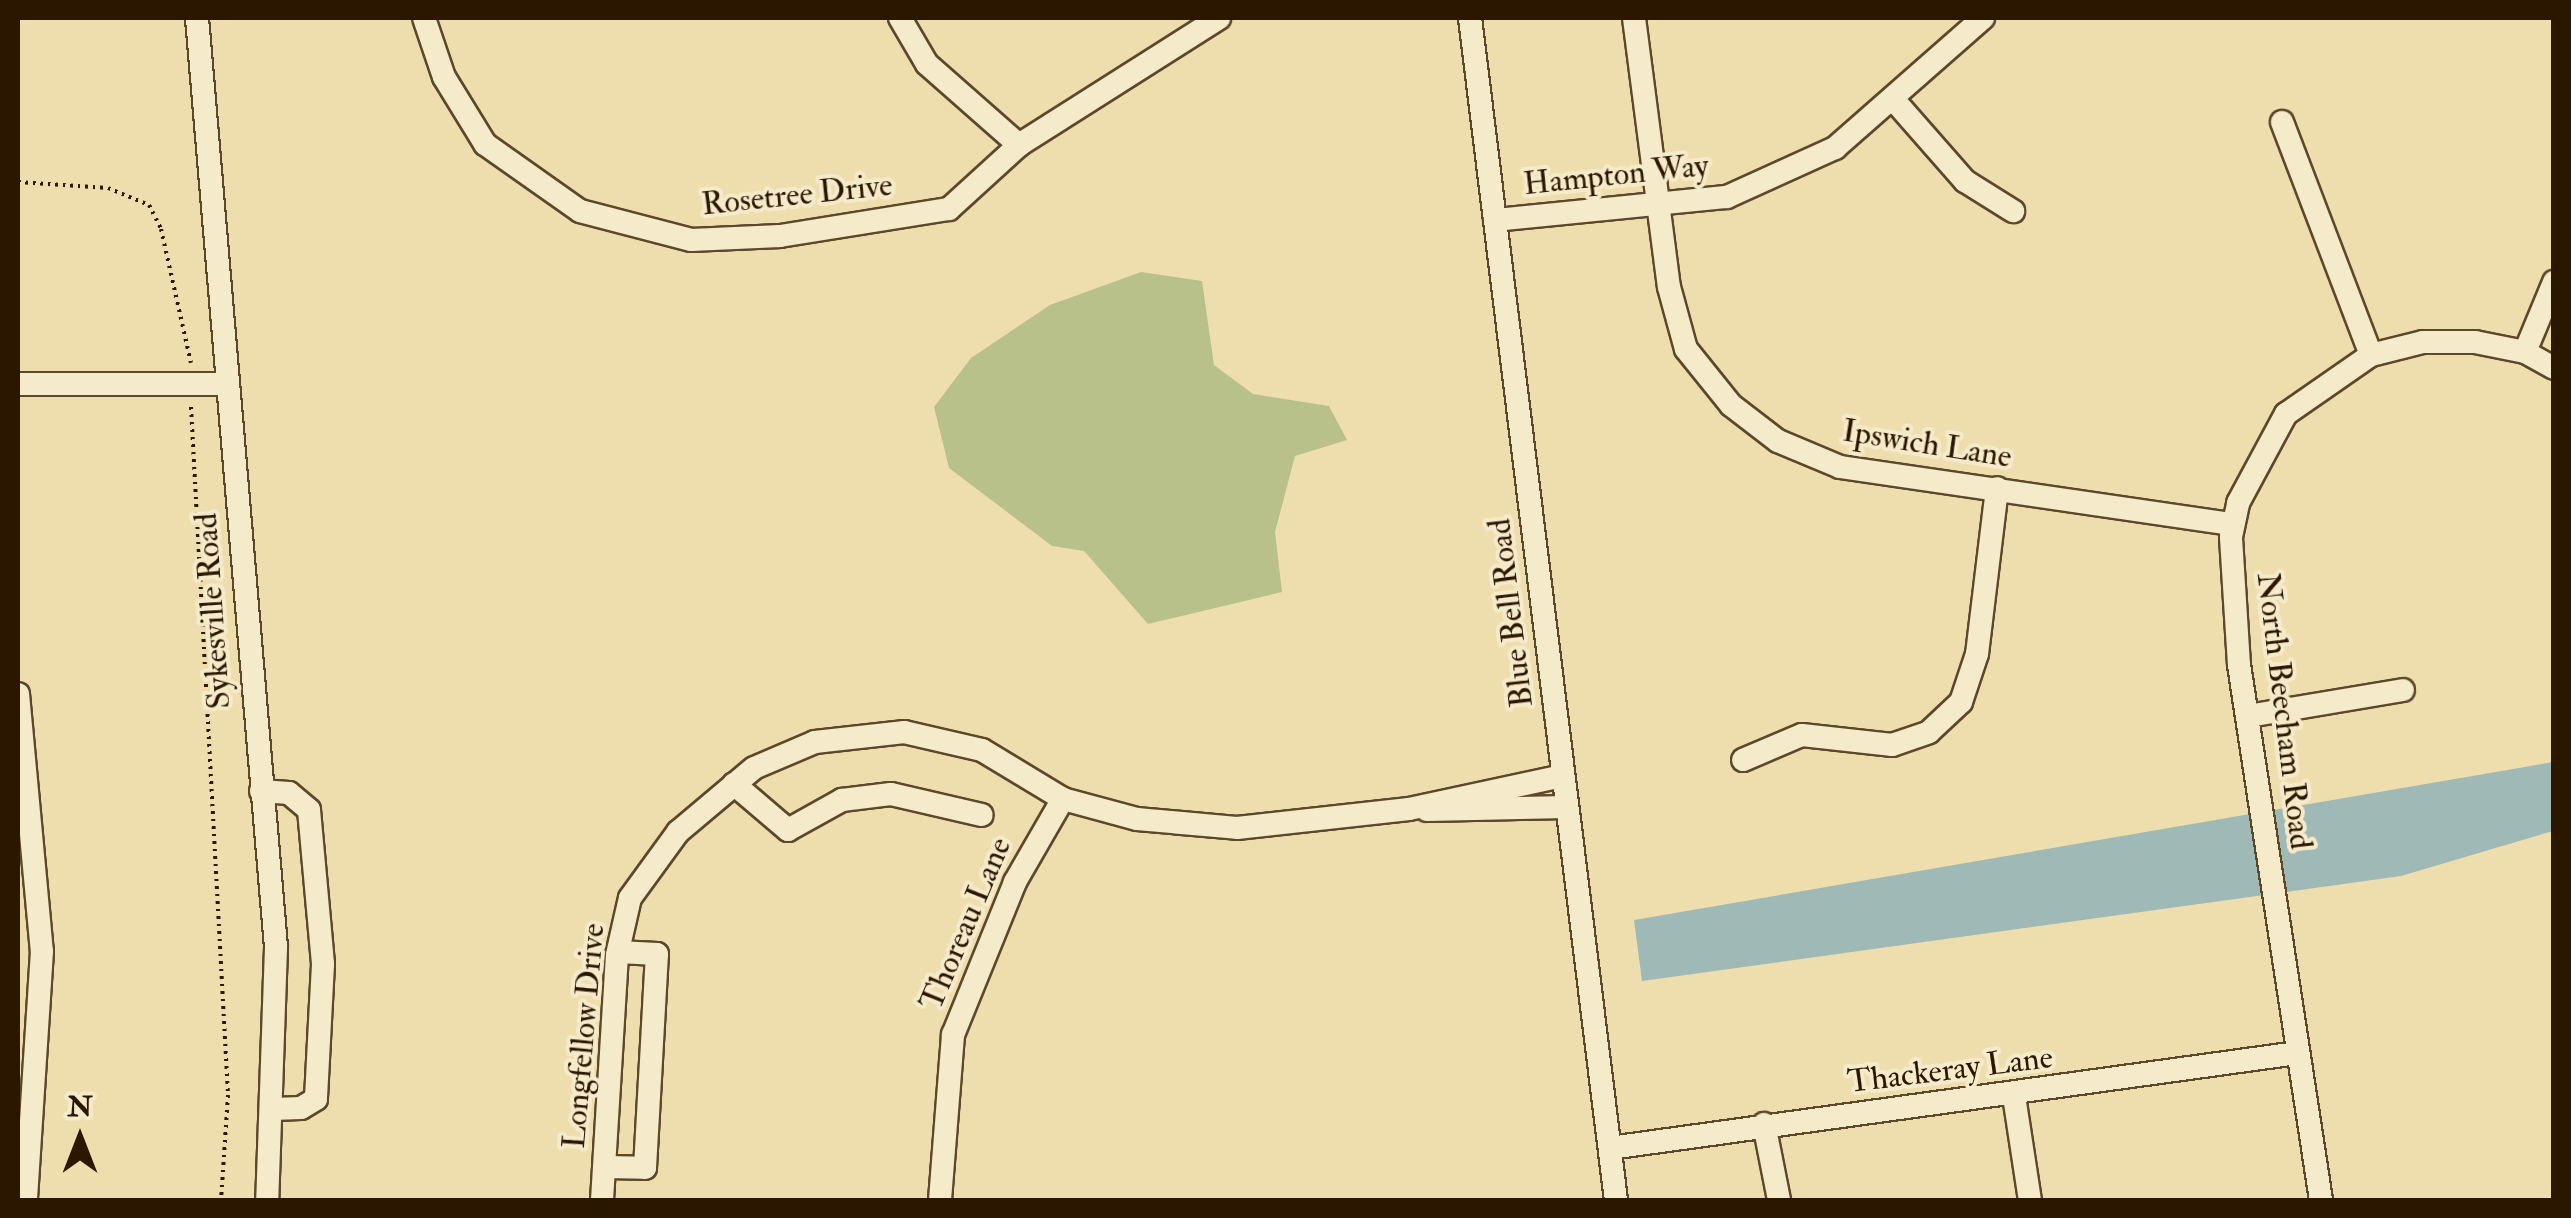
<!DOCTYPE html>
<style>
body{margin:0}
#map{position:relative;width:2571px;height:1218px;overflow:hidden;background:#efdead;font-family:"IM FELL Double Pica",serif}
div>[style]{position:absolute}
.green>*{inset:0;background:#b8c18a}
.water>*{inset:0;background:#9fb9b6}
.path>*{height:4px;margin-top:-2px;transform-origin:0;background:repeating-linear-gradient(90deg,#2b1600 0 2.5px,transparent 0 7.5px)}
.roads{filter:drop-shadow(2px 0 #5c482b) drop-shadow(-2px 0 #5c482b) drop-shadow(0 2px #5c482b) drop-shadow(0 -2px #5c482b)}
.minor>*{height:22px;margin:-11px;padding:0 11px;transform-origin:11px;border-radius:11px;background:#f5eaca}
span{translate:-50% -50%;white-space:nowrap;text-align:center;line-height:1.15;-webkit-text-stroke:8px #f5eaca;paint-order:stroke}
.street-label{font-size:32px;color:#2b1600}
.frame{position:absolute;inset:0;border:20px solid #2b1600;pointer-events:none}
.north{position:absolute;left:30px;top:1088px;width:100px;height:100px;-webkit-text-stroke:8px #f5eaca;paint-order:stroke;rotate:0deg;font-size:28px;font-weight:700;line-height:40px;text-align:center;color:#2b1600}
.north::after{content:'';display:block;margin:auto;width:35px;height:45px;background:#2b1600;clip-path:polygon(50% 0,100% 100%,50% 72%,0 100%)}
</style>
<div id="map">
<div class="green">
<i style="clip-path:polygon(1141px 272px,1202px 281px,1214px 365px,1253px 394px,1329px 406px,1347px 440px,1295px 456px,1275px 532px,1282px 592px,1148px 624px,1084px 551px,1052px 546px,949px 468px,934px 407px,971px 358px,1050px 305px)"></i>
</div>
<div class="water">
<i style="clip-path:polygon(2553px 762px,2553px 831px,2401px 876px,1642px 981px,1634px 920px)"></i>
</div>
<div class="path">
<i style="left:18px;top:182px;width:90px;rotate:3.8deg"></i>
<i style="left:108px;top:188px;width:44px;rotate:22.5deg"></i>
<i style="left:149px;top:205px;width:27px;rotate:63deg"></i>
<i style="left:161px;top:229px;width:137px;rotate:77.4deg"></i>
<i style="left:191px;top:407px;width:689px;rotate:86.92deg"></i>
<i style="left:228px;top:1095px;width:105px;rotate:93.8deg"></i>
</div>
<div class="roads">
<div class="minor">
<i style="left:197px;top:18px;width:933px;rotate:85.14deg"></i>
<i style="left:276px;top:948px;width:252px;rotate:92deg"></i>
<i style="left:424px;top:18px;width:62px;rotate:71.3deg"></i>
<i style="left:444px;top:77px;width:79px;rotate:58.5deg"></i>
<i style="left:485px;top:144px;width:116px;rotate:35.2deg"></i>
<i style="left:580px;top:211px;width:115px;rotate:14.6deg"></i>
<i style="left:691px;top:240px;width:89px;rotate:-2.6deg"></i>
<i style="left:780px;top:236px;width:171px;rotate:-9.1deg"></i>
<i style="left:949px;top:209px;width:95px;rotate:-42.4deg"></i>
<i style="left:1019px;top:145px;width:237px;rotate:-32.4deg"></i>
<i style="left:900px;top:18px;width:53px;rotate:59.6deg"></i>
<i style="left:927px;top:64px;width:123px;rotate:41.4deg"></i>
<i style="left:1470px;top:18px;width:1191px;rotate:82.96deg"></i>
<i style="left:1634px;top:18px;width:271px;rotate:82.6deg"></i>
<i style="left:1669px;top:287px;width:64px;rotate:74.7deg"></i>
<i style="left:1686px;top:349px;width:72px;rotate:51.2deg"></i>
<i style="left:1731px;top:405px;width:59px;rotate:37.5deg"></i>
<i style="left:1778px;top:441px;width:67px;rotate:22.8deg"></i>
<i style="left:1840px;top:467px;width:397px;rotate:8.3deg"></i>
<i style="left:1893px;top:99px;width:109px;rotate:48.7deg"></i>
<i style="left:1965px;top:181px;width:57px;rotate:32deg"></i>
<i style="left:2282px;top:122px;width:249px;rotate:69.1deg"></i>
<i style="left:1495px;top:220px;width:233px;rotate:-5.7deg"></i>
<i style="left:1727px;top:197px;width:119px;rotate:-24.4deg"></i>
<i style="left:1835px;top:148px;width:197px;rotate:-41.3deg"></i>
<i style="left:2525px;top:352px;width:76px;rotate:-67.5deg"></i>
<i style="left:18px;top:384px;width:210px"></i>
<i style="left:18px;top:694px;width:258px;rotate:84.7deg"></i>
<i style="left:42px;top:951px;width:250px;rotate:93.7deg"></i>
<i style="left:2248px;top:716px;width:157px;rotate:-9.5deg"></i>
<i style="left:1743px;top:760px;width:64px;rotate:-23deg"></i>
<i style="left:1802px;top:735px;width:91px;rotate:6.3deg"></i>
<i style="left:1892px;top:745px;width:39px;rotate:-19deg"></i>
<i style="left:1929px;top:732px;width:44px;rotate:-43.2deg"></i>
<i style="left:1961px;top:702px;width:51px;rotate:-71.6deg"></i>
<i style="left:1977px;top:654px;width:167px;rotate:-83.1deg"></i>
<i style="left:734px;top:784px;width:71px;rotate:40.4deg"></i>
<i style="left:788px;top:830px;width:62px;rotate:-29.1deg"></i>
<i style="left:842px;top:800px;width:49px;rotate:-7deg"></i>
<i style="left:891px;top:794px;width:93px;rotate:13deg"></i>
<i style="left:261px;top:791px;width:28px;rotate:4deg"></i>
<i style="left:289px;top:793px;width:26px;rotate:40deg"></i>
<i style="left:309px;top:810px;width:155px;rotate:84.8deg"></i>
<i style="left:323px;top:964px;width:135px;rotate:93deg"></i>
<i style="left:316px;top:1099px;width:17px;rotate:149deg"></i>
<i style="left:301px;top:1108px;width:28px;rotate:178deg"></i>
<i style="left:1427px;top:810px;width:140px;rotate:-1.2deg"></i>
<i style="left:2014px;top:1096px;width:105px;rotate:81.3deg"></i>
<i style="left:1764px;top:1124px;width:77px;rotate:78.8deg"></i>
<i style="left:1610px;top:1148px;width:694px;rotate:-7.87deg"></i>
<i style="left:606px;top:1167px;width:39px;rotate:1deg"></i>
<i style="left:645px;top:1168px;width:214px;rotate:-86.8deg"></i>
<i style="left:657px;top:954px;width:39px;rotate:-177deg"></i>
<i style="left:602px;top:1200px;width:245px;rotate:-86.5deg"></i>
<i style="left:617px;top:955px;width:58px;rotate:-77.2deg"></i>
<i style="left:630px;top:898px;width:82px;rotate:-54deg"></i>
<i style="left:678px;top:832px;width:99px;rotate:-40.1deg"></i>
<i style="left:754px;top:768px;width:66px;rotate:-23.1deg"></i>
<i style="left:815px;top:742px;width:90px;rotate:-6.4deg"></i>
<i style="left:904px;top:732px;width:80px;rotate:13deg"></i>
<i style="left:982px;top:750px;width:95px;rotate:31.2deg"></i>
<i style="left:1063px;top:799px;width:77px;rotate:15.1deg"></i>
<i style="left:1137px;top:819px;width:100px;rotate:5.1deg"></i>
<i style="left:1237px;top:828px;width:173px;rotate:-6.3deg"></i>
<i style="left:1409px;top:809px;width:157px;rotate:-12.1deg"></i>
<i style="left:940px;top:1200px;width:166px;rotate:-85.5deg"></i>
<i style="left:953px;top:1035px;width:165px;rotate:-67.9deg"></i>
<i style="left:1015px;top:882px;width:96px;rotate:-60deg"></i>
<i style="left:2321px;top:1200px;width:541px;rotate:-98.71deg"></i>
<i style="left:2239px;top:665px;width:128px;rotate:-93.6deg"></i>
<i style="left:2231px;top:537px;width:35px;rotate:-78deg"></i>
<i style="left:2238px;top:503px;width:101px;rotate:-61.7deg"></i>
<i style="left:2286px;top:414px;width:103px;rotate:-34.8deg"></i>
<i style="left:2371px;top:355px;width:54px;rotate:-14deg"></i>
<i style="left:2423px;top:342px;width:52px"></i>
<i style="left:2475px;top:342px;width:51px;rotate:11.3deg"></i>
<i style="left:2525px;top:352px;width:33px;rotate:29deg"></i>
</div>
</div>
<div class="street-label">
<span style="left:1616px;top:175px;rotate:-6deg">Hampton Way</span>
<span style="left:797px;top:195px;rotate:-6deg">Rosetree Drive</span>
<span style="left:1927px;top:444px;rotate:9deg">Ipswich Lane</span>
<span style="left:213px;top:611px;rotate:-94deg">Sykesville Road</span>
<span style="left:1511px;top:613px;rotate:-97deg">Blue Bell Road</span>
<span style="left:2284px;top:711px;rotate:83deg">North Beecham Road</span>
<span style="left:966px;top:924px;rotate:-67deg">Thoreau Lane</span>
<span style="left:584px;top:1036px;rotate:-85deg">Longfellow Drive</span>
<span style="left:1950px;top:1070px;rotate:-7deg">Thackeray Lane</span>
</div>
<div class="frame"></div>
<div class="north">N</div>
</div>
